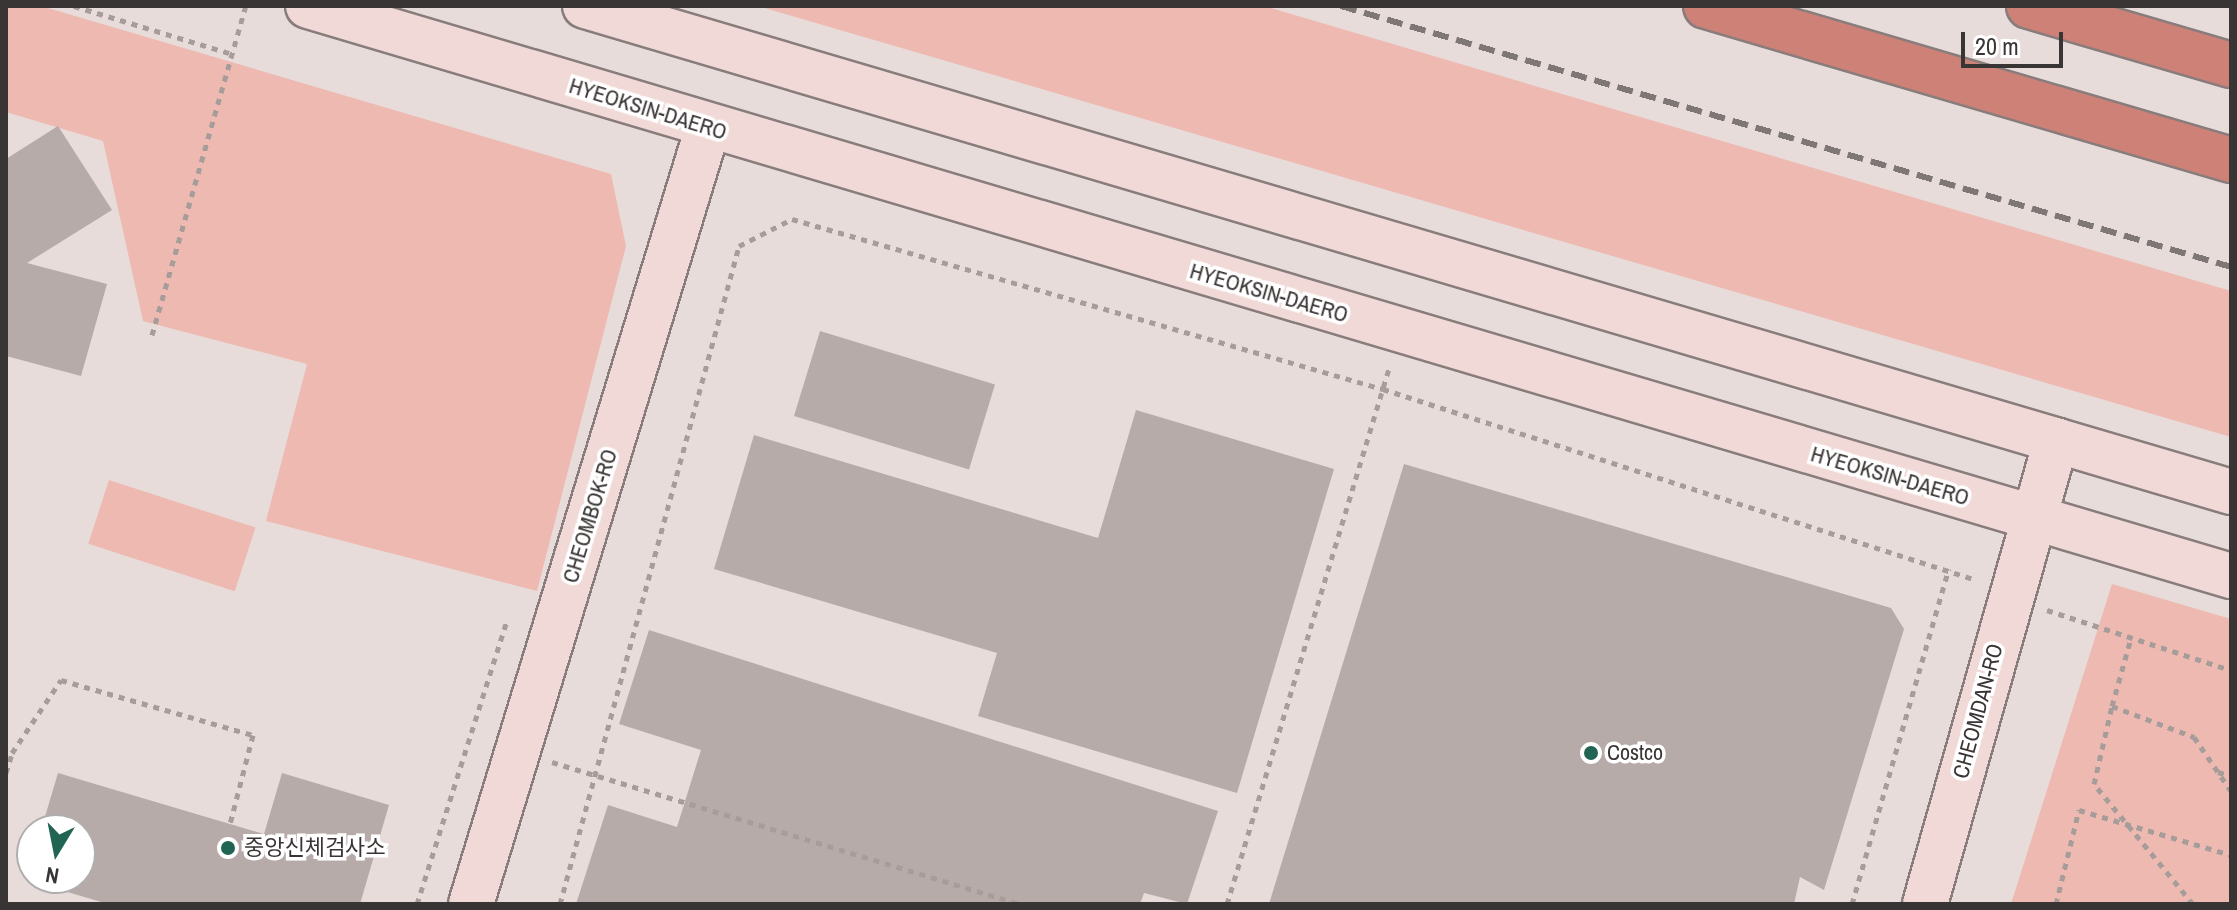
<!DOCTYPE html>
<meta charset="utf-8">
<style>
body{margin:0}
#map{position:relative;width:2237px;height:910px;overflow:hidden;background:#e8dcda;font-family:"Archivo Narrow","Noto Sans KR",sans-serif}
div>[style]{position:absolute}
.green>*{inset:0;background:#edb9b1;transform-origin:0 0}
.building>*{inset:0;background:#b7abaa;transform-origin:0 0}
.path>*{height:5px;margin-top:-2.5px;transform-origin:0;background:repeating-linear-gradient(90deg,#a69d9b 0 6px,transparent 0 12px)}
.roads{filter:drop-shadow(2px 0 #887d7c) drop-shadow(-2px 0 #887d7c) drop-shadow(0 2px #887d7c) drop-shadow(0 -2px #887d7c)}
.secondary>*{height:44px;margin:-22px;padding:0 22px;transform-origin:22px;border-radius:22px;background:#f0d9d6}
.highway>*{height:44px;margin:-22px;padding:0 22px;transform-origin:22px;border-radius:22px;background:#ce8177}
.rail>*{height:6px;margin-top:-3px;transform-origin:0;background:repeating-linear-gradient(90deg,#7e7775 0 16px,transparent 0 24px)}
.dots>*{width:22px;height:22px;translate:-50% -50%;box-sizing:border-box;border:4px solid #fff;border-radius:50%}
span{translate:-50% -50%;white-space:nowrap;text-align:center;line-height:1.15;-webkit-text-stroke:7px #fff;paint-order:stroke}
.street-label{font-size:22px;color:#393534}
.poi-label{font-size:22px;color:#393534}
.left{translate:0 -50%;text-align:left}
.frame{position:absolute;inset:0;border:8px solid #393534;pointer-events:none}
.north{position:absolute;left:16px;top:814px;width:80px;height:80px;box-sizing:border-box;background:#fff;border:2px solid #b0aeae;border-radius:50%;rotate:190deg;font-size:22px;font-weight:700;line-height:32px;text-align:center;color:#393534}
.north::after{content:'';display:block;margin:auto;width:28px;height:36px;background:#226454;clip-path:polygon(50% 0,100% 100%,50% 72%,0 100%)}
.scale{position:absolute;left:1961px;top:32px;width:102px;height:36px;box-sizing:border-box;border:4px solid #393534;border-top:0;padding-left:10px;font-size:24px;line-height:28px;white-space:nowrap;color:#393534;-webkit-text-stroke:6px #fff;paint-order:stroke}
</style>
<div id="map">
<div class="green">
<i style="clip-path:polygon(6px 6px,41px 6px,611px 174px,626px 246px,537px 591px,266px 521px,307px 364px,143px 321px,103px 141px,6px 112px)"></i>
<i style="clip-path:polygon(758px 6px,1264px 6px,2231px 291px,2231px 437px)"></i>
<i style="left:109px;top:480px;width:154px;height:67px;rotate:18deg"></i>
<i style="clip-path:polygon(2112px 584px,2231px 619px,2231px 904px,2011px 904px)"></i>
</div>
<div class="building">
<i style="clip-path:polygon(58px 126px,112px 210px,27px 263px,107px 284px,81px 376px,6px 356px,6px 159px)"></i>
<i style="left:820px;top:331px;width:183px;height:89px;rotate:17deg"></i>
<i style="clip-path:polygon(1136px 410px,1334px 469px,1237px 793px,978px 716px,997px 653px,714px 569px,754px 435px,1098px 538px)"></i>
<i style="clip-path:polygon(1404px 464px,1891px 608px,1904px 629px,1824px 890px,1800px 877px,1794px 904px,1269px 904px)"></i>
<i style="clip-path:polygon(649px 630px,1218px 811px,1187px 904px,1144px 893px,1140px 904px,576px 904px,608px 805px,677px 827px,701px 750px,619px 724px)"></i>
<i style="clip-path:polygon(58px 773px,264px 834px,282px 773px,389px 805px,360px 904px,108px 904px,27px 880px,31px 864px,32px 878px,80px 878px,80px 830px,41px 830px)"></i>
</div>
<div class="path">
<i style="left:74px;top:6px;width:165px;rotate:16.9deg"></i>
<i style="left:152px;top:335px;width:342px;rotate:-74.1deg"></i>
<i style="left:2047px;top:610px;width:194px;rotate:18.1deg"></i>
<i style="left:2112px;top:706px;width:71px;rotate:-74.4deg"></i>
<i style="left:552px;top:762px;width:487px;rotate:16.9deg"></i>
<i style="left:2218px;top:772px;width:14px;rotate:17deg"></i>
<i style="left:6px;top:773px;width:21px;rotate:-73deg"></i>
<i style="left:12px;top:753px;width:88px;rotate:-56.1deg"></i>
<i style="left:61px;top:680px;width:200px;rotate:16deg"></i>
<i style="left:253px;top:735px;width:92px;rotate:104.5deg"></i>
<i style="left:417px;top:904px;width:297px;rotate:-72.4deg"></i>
<i style="left:560px;top:904px;width:682px;rotate:-74.78deg"></i>
<i style="left:739px;top:246px;width:59px;rotate:-27deg"></i>
<i style="left:792px;top:219px;width:615px;rotate:16.05deg"></i>
<i style="left:1383px;top:389px;width:623px;rotate:17.85deg"></i>
<i style="left:1227px;top:904px;width:563px;rotate:-73.17deg"></i>
<i style="left:1852px;top:904px;width:349px;rotate:-73.9deg"></i>
<i style="left:2056px;top:904px;width:97px;rotate:-76.3deg"></i>
<i style="left:2079px;top:810px;width:159px;rotate:16.5deg"></i>
<i style="left:2193px;top:904px;width:156px;rotate:-129.5deg"></i>
<i style="left:2094px;top:784px;width:80px;rotate:-77deg"></i>
<i style="left:2112px;top:706px;width:88px;rotate:20.7deg"></i>
<i style="left:2194px;top:737px;width:65px;rotate:55.6deg"></i>
</div>
<div class="roads">
<div class="secondary">
<i style="left:308px;top:6px;width:2006px;rotate:16.51deg"></i>
<i style="left:585px;top:6px;width:1716px;rotate:16.45deg"></i>
<i style="left:471px;top:904px;width:812px;rotate:-73.04deg"></i>
<i style="left:1925px;top:904px;width:482px;rotate:-74.2deg"></i>
</div>
<div class="highway">
<i style="left:1706px;top:6px;width:547px;rotate:16.35deg"></i>
<i style="left:2029px;top:6px;width:210px;rotate:16.3deg"></i>
</div>
</div>
<div class="rail">
<i style="left:1341px;top:6px;width:927px;rotate:16.34deg"></i>
</div>
<div class="dots">
<i style="left:1591px;top:753px;background:#226454"></i>
<i style="left:228px;top:848px;background:#226454"></i>
</div>
<div class="street-label">
<span style="left:648px;top:109px;rotate:17deg">HYEOKSIN-DAERO</span>
<span style="left:1269px;top:293px;rotate:16deg">HYEOKSIN-DAERO</span>
<span style="left:1890px;top:476px;rotate:16deg">HYEOKSIN-DAERO</span>
<span style="left:590px;top:516px;rotate:-73deg">CHEOMBOK-RO</span>
<span style="left:1978px;top:711px;rotate:-75deg">CHEOMDAN-RO</span>
</div>
<div class="poi-label">
<span class="left" style="left:1607px;top:753px">Costco</span>
<span class="left" style="left:244px;top:848px">중앙신체검사소</span>
</div>
<div class="frame"></div>
<div class="north">N</div>
<div class="scale">20 m</div>
</div>
